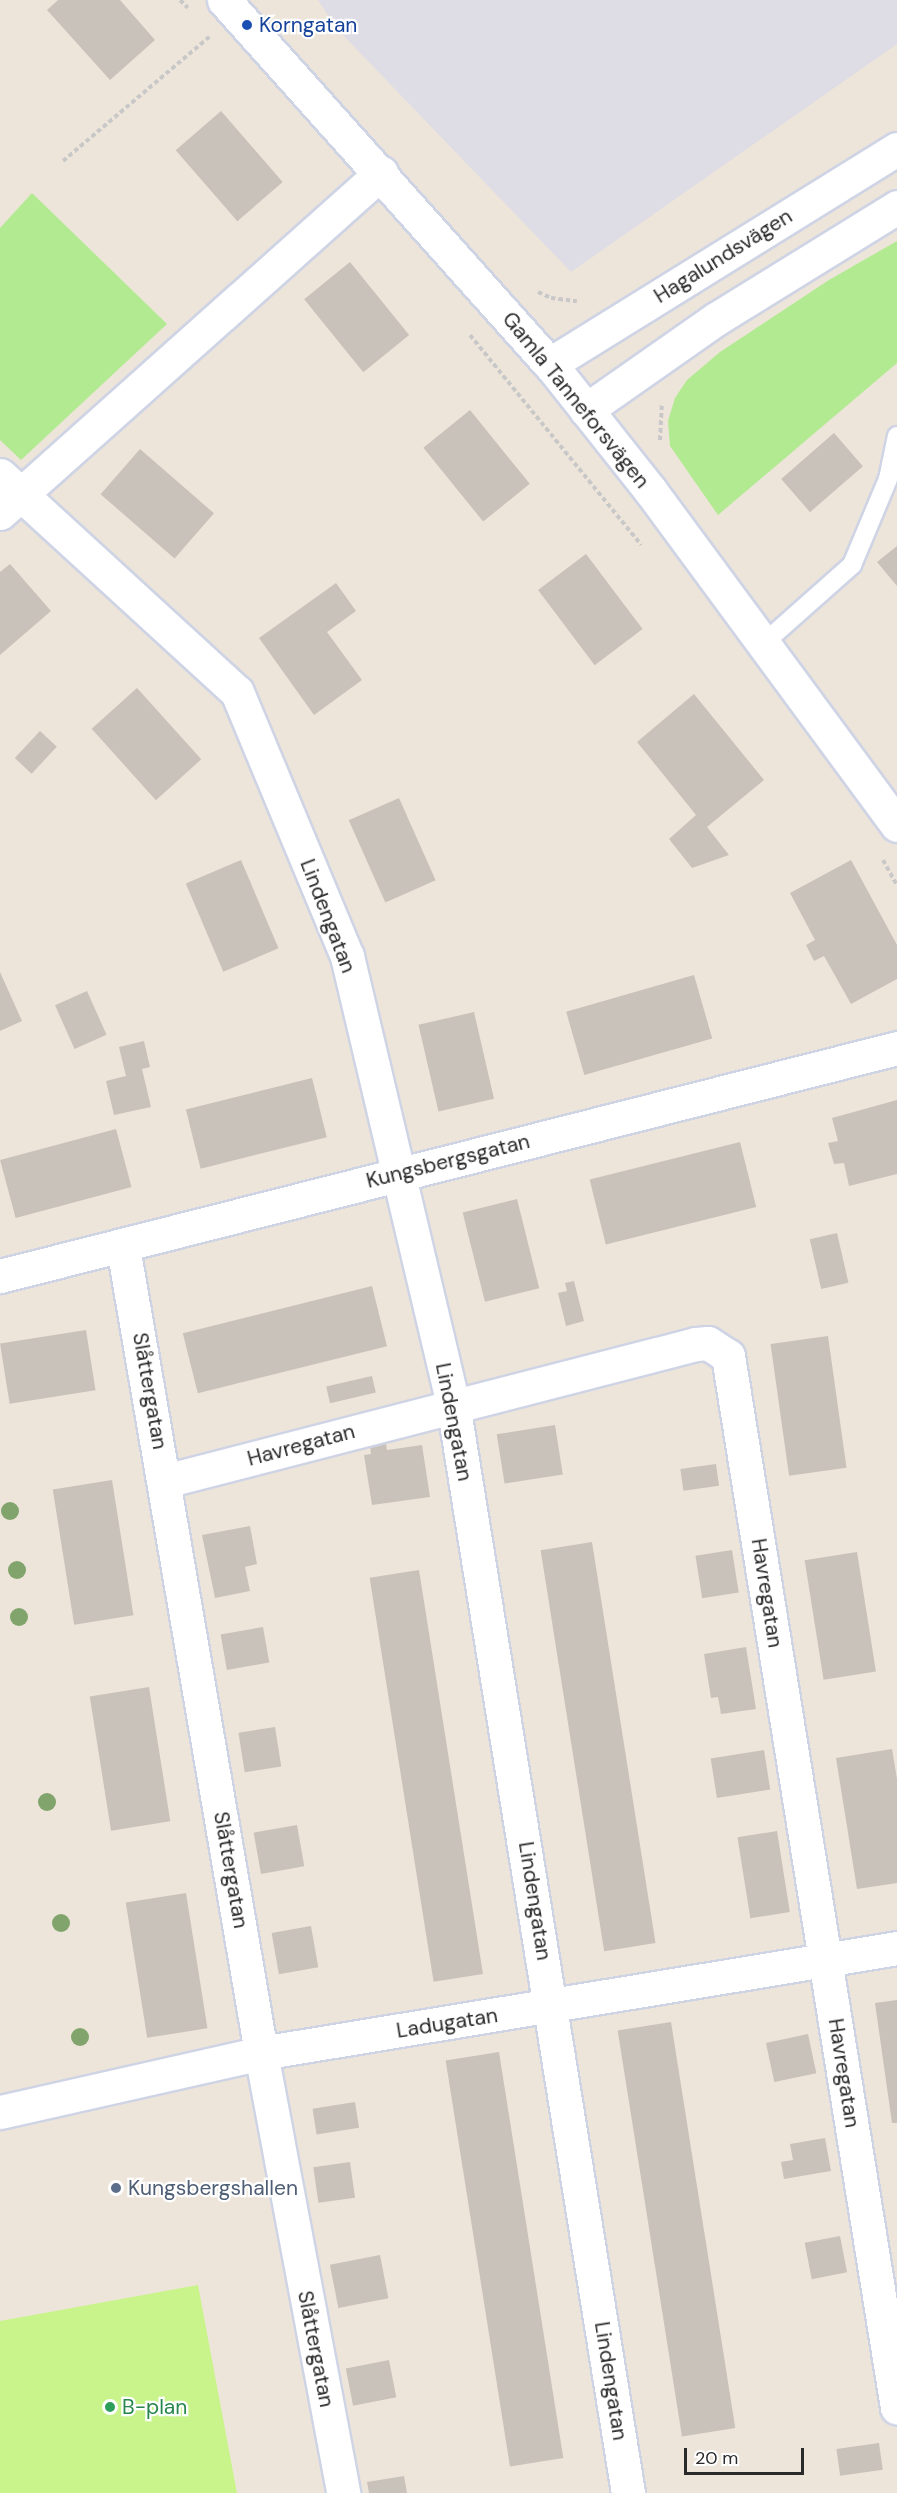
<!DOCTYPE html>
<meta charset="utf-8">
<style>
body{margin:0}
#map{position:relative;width:897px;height:2493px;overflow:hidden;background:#eee5da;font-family:"DM Sans",sans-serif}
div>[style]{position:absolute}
.industrial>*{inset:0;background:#dedce5}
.green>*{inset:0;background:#b1ea91}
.pitch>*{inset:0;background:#c9f38b}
.building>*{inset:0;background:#c9c2ba;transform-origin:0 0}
.path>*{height:4px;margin-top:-2px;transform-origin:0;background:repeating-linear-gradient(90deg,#c8c8c8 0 4.5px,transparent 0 7.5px)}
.roads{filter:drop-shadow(2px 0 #cfd4e5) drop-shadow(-2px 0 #cfd4e5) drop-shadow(0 2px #cfd4e5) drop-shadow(0 -2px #cfd4e5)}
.service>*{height:18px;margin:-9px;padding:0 9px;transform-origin:9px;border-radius:9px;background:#fff}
.minor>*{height:33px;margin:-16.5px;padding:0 16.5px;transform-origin:16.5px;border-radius:16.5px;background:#fff}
.tertiary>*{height:33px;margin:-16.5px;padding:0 16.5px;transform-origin:16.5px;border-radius:16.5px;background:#fff}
.trees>*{width:18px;height:18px;margin:-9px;border-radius:50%;background:#81a46c}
.dots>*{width:16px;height:16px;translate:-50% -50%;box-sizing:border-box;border:3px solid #fff;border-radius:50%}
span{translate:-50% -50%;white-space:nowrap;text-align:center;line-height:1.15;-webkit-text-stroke:4.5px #fff;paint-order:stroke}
.transit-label{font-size:21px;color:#164399}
.left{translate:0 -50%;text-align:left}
.street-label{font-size:21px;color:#2a2a2a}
.service-label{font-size:21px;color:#4e5e75}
.leisure-label{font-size:21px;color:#27864d}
.scale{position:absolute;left:684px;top:2448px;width:120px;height:27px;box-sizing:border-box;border:3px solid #2a2a2a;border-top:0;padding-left:8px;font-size:18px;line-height:21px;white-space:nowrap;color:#2a2a2a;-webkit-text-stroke:4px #fff;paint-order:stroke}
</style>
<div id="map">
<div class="industrial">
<i style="clip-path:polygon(318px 0,897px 0,897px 44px,571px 272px,337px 29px)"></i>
</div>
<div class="green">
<i style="clip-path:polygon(32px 193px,167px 324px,21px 460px,0 440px,0 228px)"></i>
<i style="clip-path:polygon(897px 241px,897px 363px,718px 515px,670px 446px,668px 421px,675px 398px,687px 380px,720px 352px,829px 280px)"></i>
</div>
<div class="pitch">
<i style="clip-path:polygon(198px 2285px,237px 2493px,0 2493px,0 2321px)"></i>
</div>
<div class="building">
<i style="clip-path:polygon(58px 0,120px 0,155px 40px,110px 80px,47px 10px)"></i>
<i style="left:221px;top:111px;width:94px;height:60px;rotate:49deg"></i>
<i style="left:350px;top:262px;width:94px;height:59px;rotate:51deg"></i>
<i style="left:470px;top:410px;width:95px;height:60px;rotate:51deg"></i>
<i style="left:834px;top:433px;width:44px;height:70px;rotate:49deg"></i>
<i style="left:140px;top:449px;width:98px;height:60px;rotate:41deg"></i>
<i style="clip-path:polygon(897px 546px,897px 586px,877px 562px)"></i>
<i style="left:586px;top:554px;width:94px;height:60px;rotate:53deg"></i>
<i style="clip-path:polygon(10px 564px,51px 611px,0 655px,0 572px)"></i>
<i style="clip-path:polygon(336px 583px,356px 611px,327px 632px,362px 680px,314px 715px,259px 638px)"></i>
<i style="left:137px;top:688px;width:96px;height:61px;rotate:48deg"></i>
<i style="clip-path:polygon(694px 694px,764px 780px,707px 827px,729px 855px,692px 868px,669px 839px,696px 815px,637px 742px)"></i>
<i style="left:40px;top:731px;width:23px;height:37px;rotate:43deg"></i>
<i style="left:399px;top:798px;width:90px;height:55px;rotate:66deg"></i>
<i style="left:241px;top:860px;width:96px;height:60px;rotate:67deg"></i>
<i style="clip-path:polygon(851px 860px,897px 945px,897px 979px,851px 1004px,824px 956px,814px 961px,806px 945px,815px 940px,790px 893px)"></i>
<i style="clip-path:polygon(0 972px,22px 1021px,0 1031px)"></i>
<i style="left:694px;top:975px;width:66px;height:133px;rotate:74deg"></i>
<i style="left:87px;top:991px;width:48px;height:35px;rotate:66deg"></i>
<i style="left:474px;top:1012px;width:89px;height:57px;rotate:77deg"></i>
<i style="clip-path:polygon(144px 1041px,150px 1067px,142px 1069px,151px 1107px,114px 1115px,106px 1081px,126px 1076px,119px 1047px)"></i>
<i style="left:312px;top:1078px;width:61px;height:130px;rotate:76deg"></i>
<i style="clip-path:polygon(897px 1100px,897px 1174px,849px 1186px,844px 1163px,834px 1164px,828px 1143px,838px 1141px,832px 1118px)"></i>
<i style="left:116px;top:1129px;width:60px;height:120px;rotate:75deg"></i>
<i style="left:740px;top:1142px;width:67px;height:155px;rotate:76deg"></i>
<i style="left:517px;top:1199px;width:92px;height:56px;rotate:76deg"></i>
<i style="left:837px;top:1233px;width:51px;height:28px;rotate:77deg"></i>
<i style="clip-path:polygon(574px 1281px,584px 1321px,566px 1326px,558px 1293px,567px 1291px,565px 1283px)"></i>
<i style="left:372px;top:1286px;width:62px;height:195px;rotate:76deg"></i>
<i style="left:86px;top:1330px;width:61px;height:87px;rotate:81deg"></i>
<i style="left:828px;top:1336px;width:133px;height:58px;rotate:82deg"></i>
<i style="left:372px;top:1376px;width:17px;height:47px;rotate:77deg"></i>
<i style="left:555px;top:1425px;width:50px;height:59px;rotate:81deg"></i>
<i style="clip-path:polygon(386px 1444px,387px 1450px,422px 1445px,430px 1497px,372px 1505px,364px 1455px,371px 1454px,370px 1446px)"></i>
<i style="left:716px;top:1464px;width:22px;height:36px;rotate:82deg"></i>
<i style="left:112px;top:1480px;width:137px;height:60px;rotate:81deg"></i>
<i style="clip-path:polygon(250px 1526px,257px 1564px,245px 1567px,250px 1591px,215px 1598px,202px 1535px)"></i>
<i style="left:592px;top:1542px;width:406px;height:52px;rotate:81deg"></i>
<i style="left:732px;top:1550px;width:43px;height:37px;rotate:81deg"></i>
<i style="left:857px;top:1552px;width:121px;height:53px;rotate:81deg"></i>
<i style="left:419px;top:1570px;width:409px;height:50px;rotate:81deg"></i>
<i style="left:263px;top:1627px;width:36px;height:43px;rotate:80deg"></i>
<i style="clip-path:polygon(746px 1647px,756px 1709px,721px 1714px,718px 1697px,711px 1698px,704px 1654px)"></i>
<i style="left:149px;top:1687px;width:136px;height:60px;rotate:81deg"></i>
<i style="left:275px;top:1727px;width:40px;height:37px;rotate:81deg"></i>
<i style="clip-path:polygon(892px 1749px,897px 1779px,897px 1883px,857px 1889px,836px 1758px)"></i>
<i style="left:764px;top:1750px;width:40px;height:54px;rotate:81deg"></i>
<i style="left:297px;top:1825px;width:42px;height:44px;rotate:80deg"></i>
<i style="left:777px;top:1831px;width:82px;height:40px;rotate:81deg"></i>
<i style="left:186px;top:1893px;width:137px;height:61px;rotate:81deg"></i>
<i style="left:311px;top:1926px;width:42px;height:40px;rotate:80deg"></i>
<i style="clip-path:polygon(897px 2000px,897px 2123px,892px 2123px,875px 2003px)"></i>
<i style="left:671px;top:2022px;width:411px;height:54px;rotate:81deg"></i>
<i style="left:808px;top:2034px;width:40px;height:43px;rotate:78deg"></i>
<i style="left:499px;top:2052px;width:411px;height:54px;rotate:81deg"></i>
<i style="left:355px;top:2102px;width:26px;height:43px;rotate:81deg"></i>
<i style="clip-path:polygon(825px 2138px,831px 2171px,784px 2179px,781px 2162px,793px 2160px,790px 2144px)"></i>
<i style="left:350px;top:2162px;width:36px;height:37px;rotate:82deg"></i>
<i style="left:840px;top:2236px;width:37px;height:36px;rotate:79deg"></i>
<i style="left:380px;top:2255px;width:44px;height:51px;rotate:79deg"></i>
<i style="left:389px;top:2360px;width:38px;height:44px;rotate:79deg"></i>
<i style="left:879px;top:2443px;width:27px;height:43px;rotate:82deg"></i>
<i style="clip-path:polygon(404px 2476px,407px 2493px,369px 2493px,367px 2482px)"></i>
</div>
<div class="path">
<i style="left:180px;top:0;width:11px;rotate:45deg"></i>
<i style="left:63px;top:161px;width:192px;rotate:-40.3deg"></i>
<i style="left:538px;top:292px;width:14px;rotate:25deg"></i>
<i style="left:551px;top:298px;width:26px;rotate:7deg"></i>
<i style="left:470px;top:335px;width:271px;rotate:50.8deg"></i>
<i style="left:660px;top:440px;width:36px;rotate:-87deg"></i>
<i style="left:883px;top:860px;width:29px;rotate:61deg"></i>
</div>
<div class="roads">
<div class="service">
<i style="left:764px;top:643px;width:118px;rotate:-41.6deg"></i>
<i style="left:852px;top:565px;width:93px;rotate:-67.3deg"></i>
<i style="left:888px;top:479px;width:44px;rotate:-78.2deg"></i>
</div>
<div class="minor">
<i style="left:0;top:475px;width:321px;rotate:42.5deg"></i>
<i style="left:237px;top:692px;width:286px;rotate:67.4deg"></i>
<i style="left:347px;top:956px;width:460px;rotate:76.7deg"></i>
<i style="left:453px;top:1404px;width:1103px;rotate:80.87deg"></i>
<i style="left:0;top:513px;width:511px;rotate:-41.75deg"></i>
<i style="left:123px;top:1247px;width:818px;rotate:80.28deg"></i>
<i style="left:261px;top:2053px;width:448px;rotate:79.4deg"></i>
<i style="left:0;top:1276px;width:926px;rotate:-14.26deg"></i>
<i style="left:165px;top:1481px;width:548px;rotate:-14.47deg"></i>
<i style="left:696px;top:1344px;width:12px;rotate:-5deg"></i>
<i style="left:708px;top:1343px;width:24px;rotate:33deg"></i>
<i style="left:728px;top:1356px;width:1065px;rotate:80.87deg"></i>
<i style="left:0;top:2112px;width:268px;rotate:-12.7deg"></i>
<i style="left:261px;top:2053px;width:645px;rotate:-9.37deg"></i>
</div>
<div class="tertiary">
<i style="left:224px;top:0;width:489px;rotate:48.2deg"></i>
<i style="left:550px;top:364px;width:161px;rotate:51.6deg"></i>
<i style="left:650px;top:490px;width:416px;rotate:53.6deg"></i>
<i style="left:550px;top:364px;width:408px;rotate:-31.8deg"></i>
<i style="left:586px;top:410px;width:159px;rotate:-35deg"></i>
<i style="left:716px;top:319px;width:213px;rotate:-31.7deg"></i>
</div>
</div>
<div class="trees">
<i style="left:10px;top:1511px"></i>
<i style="left:17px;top:1570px"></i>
<i style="left:19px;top:1617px"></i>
<i style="left:47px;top:1802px"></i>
<i style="left:61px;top:1923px"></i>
<i style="left:80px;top:2037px"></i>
</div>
<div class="dots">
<i style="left:247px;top:25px;background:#1a4fb4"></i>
<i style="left:116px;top:2188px;background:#5c6f8a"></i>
<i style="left:110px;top:2407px;background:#2e9e5b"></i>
</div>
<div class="transit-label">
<span class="left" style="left:259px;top:25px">Korngatan</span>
</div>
<div class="street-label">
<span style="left:723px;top:256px;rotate:-32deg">Hagalundsvägen</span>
<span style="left:576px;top:400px;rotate:51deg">Gamla Tanneforsvägen</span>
<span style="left:328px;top:916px;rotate:69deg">Lindengatan</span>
<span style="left:448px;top:1161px;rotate:-14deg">Kungsbergsgatan</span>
<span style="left:150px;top:1391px;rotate:80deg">Slåttergatan</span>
<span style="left:454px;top:1422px;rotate:79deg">Lindengatan</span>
<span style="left:301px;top:1445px;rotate:-15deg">Havregatan</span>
<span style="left:767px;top:1593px;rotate:81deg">Havregatan</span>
<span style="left:231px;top:1870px;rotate:80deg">Slåttergatan</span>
<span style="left:535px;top:1901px;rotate:81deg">Lindengatan</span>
<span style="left:447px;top:2023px;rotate:-9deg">Ladugatan</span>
<span style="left:844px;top:2073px;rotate:81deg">Havregatan</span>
<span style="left:316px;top:2349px;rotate:79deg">Slåttergatan</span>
<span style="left:611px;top:2381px;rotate:81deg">Lindengatan</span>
</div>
<div class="service-label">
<span class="left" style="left:128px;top:2188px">Kungsbergshallen</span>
</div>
<div class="leisure-label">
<span class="left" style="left:122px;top:2407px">B-plan</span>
</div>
<div class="scale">20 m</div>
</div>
